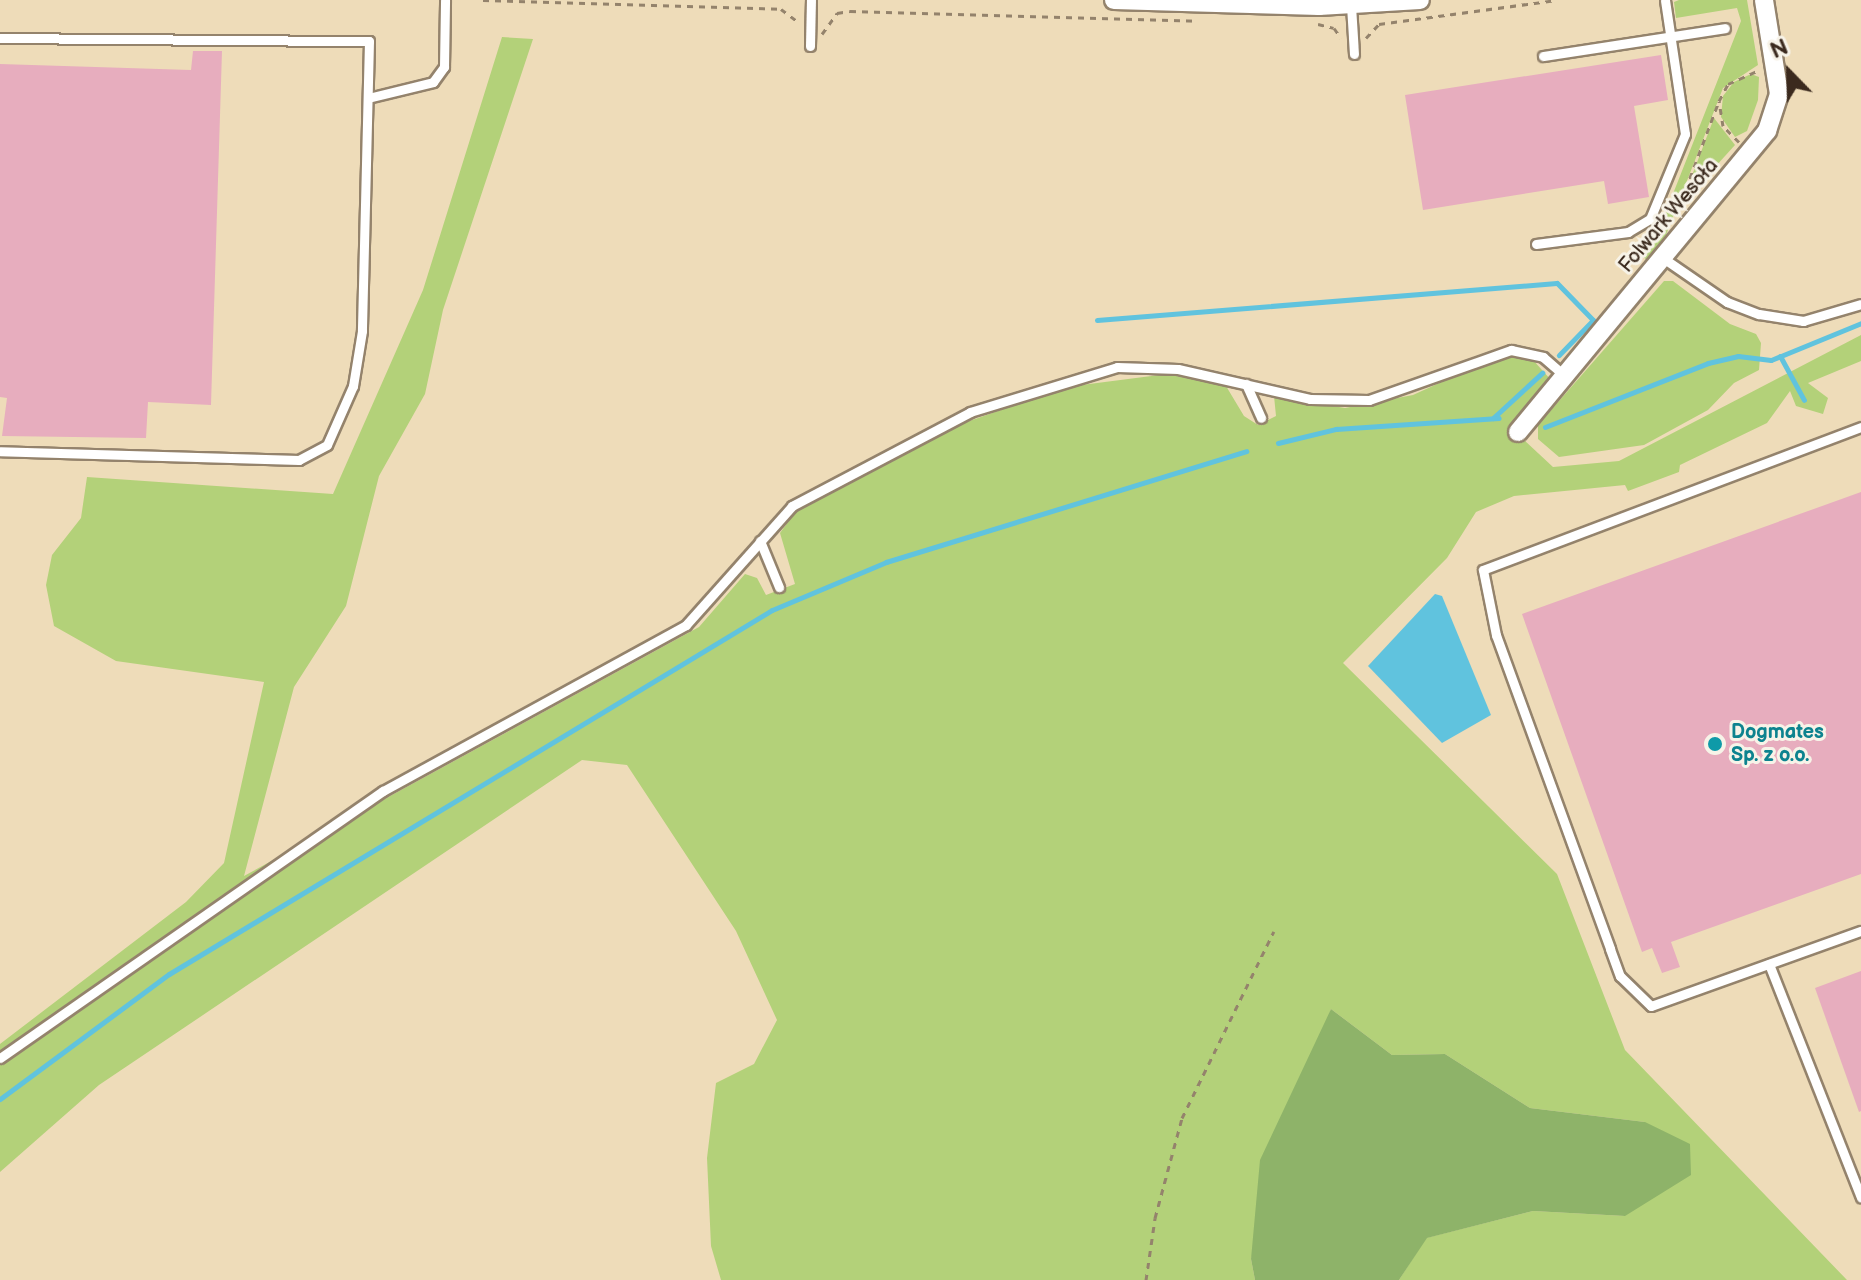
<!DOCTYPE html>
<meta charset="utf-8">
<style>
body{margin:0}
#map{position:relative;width:1861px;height:1280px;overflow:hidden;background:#eedcb9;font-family:"Balsamiq Sans",sans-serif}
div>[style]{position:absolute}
.green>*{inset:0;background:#b3d179}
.forest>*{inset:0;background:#8eb369}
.water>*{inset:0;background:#60c3de}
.stream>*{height:5px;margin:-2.5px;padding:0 2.5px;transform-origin:2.5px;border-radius:2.5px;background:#60c3de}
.building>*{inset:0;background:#e7adbe}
.path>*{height:3px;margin-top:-1.5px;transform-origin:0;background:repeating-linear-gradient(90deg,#94836c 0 6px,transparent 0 12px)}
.roads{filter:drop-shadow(2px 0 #94836c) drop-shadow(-2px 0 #94836c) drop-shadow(0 2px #94836c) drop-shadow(0 -2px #94836c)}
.service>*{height:9px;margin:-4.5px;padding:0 4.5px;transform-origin:4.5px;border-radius:4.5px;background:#fff}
.minor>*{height:18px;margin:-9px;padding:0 9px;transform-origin:9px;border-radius:9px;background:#fff}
.dots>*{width:22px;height:22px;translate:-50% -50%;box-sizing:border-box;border:4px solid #f7f3e8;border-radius:50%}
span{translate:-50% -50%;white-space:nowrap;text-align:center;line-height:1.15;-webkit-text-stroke:6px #f7f3e8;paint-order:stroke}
.street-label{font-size:20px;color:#3b2a1e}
.culture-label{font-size:20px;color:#0d838f;font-weight:700}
.left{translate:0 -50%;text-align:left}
.north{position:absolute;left:1749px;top:32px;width:80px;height:80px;-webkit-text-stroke:6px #f7f3e8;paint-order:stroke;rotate:337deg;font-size:22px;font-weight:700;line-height:32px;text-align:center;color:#3b2a1e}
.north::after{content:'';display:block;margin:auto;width:28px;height:36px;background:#3b2a1e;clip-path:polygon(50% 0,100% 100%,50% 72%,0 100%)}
</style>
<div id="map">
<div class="green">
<i style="clip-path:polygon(1679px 0,1747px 0,1758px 65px,1723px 88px,1666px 235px,1647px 260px,1642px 256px,1647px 244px,1656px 237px,1741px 21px,1737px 8px,1676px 18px,1674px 2px)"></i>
<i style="clip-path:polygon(502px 37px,533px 39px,443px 310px,425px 394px,379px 476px,346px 606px,294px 687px,244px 876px,699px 627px,745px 574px,757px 578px,766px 595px,795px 584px,780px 533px,796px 511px,958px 425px,1066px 387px,1167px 374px,1226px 386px,1244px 416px,1258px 425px,1276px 416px,1274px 396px,1345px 408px,1413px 395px,1483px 363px,1510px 357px,1533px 360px,1551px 380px,1511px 428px,1553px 467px,1619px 461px,1861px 335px,1861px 361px,1808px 383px,1828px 398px,1823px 414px,1796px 406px,1790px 391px,1767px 423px,1680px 465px,1679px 472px,1628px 491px,1625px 485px,1514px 496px,1476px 512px,1447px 558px,1343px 663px,1557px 874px,1625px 1050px,1847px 1280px,1399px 1280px,1426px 1238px,1533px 1211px,1625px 1216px,1645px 1122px,1530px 1108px,1445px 1054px,1392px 1055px,1331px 1009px,1251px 1259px,1255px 1280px,721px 1280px,711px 1246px,707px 1158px,716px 1083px,754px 1064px,777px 1020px,736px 931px,627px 765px,582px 760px,99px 1085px,0 1172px,0 1044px,186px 902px,224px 863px,264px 682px,116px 661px,54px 626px,46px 585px,52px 555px,81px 518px,87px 477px,333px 494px,423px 290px)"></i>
<i style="clip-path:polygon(1751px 74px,1759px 77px,1758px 100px,1747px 131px,1735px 137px,1721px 117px,1723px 96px,1734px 82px)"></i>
<i style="clip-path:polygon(1714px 118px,1735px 145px,1696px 188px,1691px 178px)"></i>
<i style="clip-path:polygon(1664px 281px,1673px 281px,1730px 324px,1756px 334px,1761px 343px,1759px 370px,1734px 383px,1708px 410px,1644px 445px,1559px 457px,1538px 439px,1538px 425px)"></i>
</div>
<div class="forest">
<i style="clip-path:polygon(1331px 1009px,1392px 1055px,1445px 1054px,1530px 1108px,1645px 1122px,1690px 1144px,1691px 1175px,1625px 1216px,1533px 1211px,1427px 1238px,1399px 1280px,1255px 1280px,1251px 1259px,1260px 1160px)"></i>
</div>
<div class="water">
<i style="clip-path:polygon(1435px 594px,1442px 596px,1491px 715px,1442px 743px,1368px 666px)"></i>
</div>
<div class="stream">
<i style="left:1097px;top:320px;width:461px;rotate:-4.6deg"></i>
<i style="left:1557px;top:283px;width:52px;rotate:45.8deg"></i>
<i style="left:1593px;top:320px;width:49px;rotate:134.2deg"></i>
<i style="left:1780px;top:356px;width:50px;rotate:61.4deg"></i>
<i style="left:1493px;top:418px;width:67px;rotate:-42.6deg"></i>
<i style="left:1545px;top:427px;width:175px;rotate:-21.4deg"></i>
<i style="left:1708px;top:363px;width:31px;rotate:-13deg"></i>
<i style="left:1738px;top:356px;width:33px;rotate:7deg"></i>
<i style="left:1771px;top:360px;width:97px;rotate:-22.3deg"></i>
<i style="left:1278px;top:443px;width:60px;rotate:-13.6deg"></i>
<i style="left:1336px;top:429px;width:163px;rotate:-3.9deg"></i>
<i style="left:0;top:1099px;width:210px;rotate:-36.5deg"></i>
<i style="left:169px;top:974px;width:704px;rotate:-31.12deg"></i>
<i style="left:772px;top:610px;width:124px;rotate:-22.8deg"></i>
<i style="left:886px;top:562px;width:377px;rotate:-17.1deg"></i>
</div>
<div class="building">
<i style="clip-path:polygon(193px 51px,222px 51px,211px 405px,148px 402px,146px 438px,2px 436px,7px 398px,0 397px,0 64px,191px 70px)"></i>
<i style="clip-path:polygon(1661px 55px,1668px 100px,1634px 106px,1649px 197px,1608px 204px,1604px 181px,1423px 210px,1405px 95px)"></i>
<i style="clip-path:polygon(1861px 492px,1861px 874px,1671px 942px,1680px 967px,1662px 973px,1652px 948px,1642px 952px,1522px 614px)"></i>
<i style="clip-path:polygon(1861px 971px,1861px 1111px,1859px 1112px,1815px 988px)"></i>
</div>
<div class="path">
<i style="left:483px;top:0;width:298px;rotate:1.7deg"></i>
<i style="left:781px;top:9px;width:21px;rotate:37deg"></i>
<i style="left:1318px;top:24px;width:16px;rotate:14deg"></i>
<i style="left:1334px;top:28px;width:12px;rotate:55deg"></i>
<i style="left:822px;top:34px;width:26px;rotate:-54deg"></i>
<i style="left:837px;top:13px;width:13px;rotate:-9deg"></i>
<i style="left:850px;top:11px;width:348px;rotate:1.6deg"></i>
<i style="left:1366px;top:38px;width:19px;rotate:-47deg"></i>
<i style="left:1379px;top:24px;width:179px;rotate:-7.7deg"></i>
<i style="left:1739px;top:142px;width:23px;rotate:-135deg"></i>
<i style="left:1723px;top:126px;width:25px;rotate:-99deg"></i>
<i style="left:1719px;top:101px;width:19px;rotate:-62deg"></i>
<i style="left:1728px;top:84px;width:32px;rotate:-24deg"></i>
<i style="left:1677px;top:212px;width:119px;rotate:-69.3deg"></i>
<i style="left:1146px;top:1280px;width:63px;rotate:-81.7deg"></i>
<i style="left:1155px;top:1218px;width:104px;rotate:-74.9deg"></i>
<i style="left:1182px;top:1118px;width:208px;rotate:-63.8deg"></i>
</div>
<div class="roads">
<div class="service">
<i style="left:1351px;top:5px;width:49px;rotate:86.5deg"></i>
<i style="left:0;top:38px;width:369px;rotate:0.5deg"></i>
<i style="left:369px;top:41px;width:290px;rotate:91.4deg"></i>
<i style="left:362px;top:331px;width:56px;rotate:99.3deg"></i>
<i style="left:353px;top:386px;width:64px;rotate:113.8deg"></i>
<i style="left:327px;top:445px;width:32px;rotate:152deg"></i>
<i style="left:299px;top:460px;width:299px;rotate:-178.3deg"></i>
<i style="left:810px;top:46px;width:46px;rotate:-88.8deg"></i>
<i style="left:1543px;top:56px;width:184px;rotate:-8.7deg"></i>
<i style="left:368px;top:98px;width:67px;rotate:-13.8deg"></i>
<i style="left:433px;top:82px;width:19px;rotate:-54deg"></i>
<i style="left:444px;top:67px;width:67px;rotate:-89.1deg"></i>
<i style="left:1536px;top:244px;width:93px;rotate:-7.4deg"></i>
<i style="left:1628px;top:232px;width:26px;rotate:-31deg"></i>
<i style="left:1650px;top:219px;width:92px;rotate:-67.6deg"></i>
<i style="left:1685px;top:134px;width:135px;rotate:-98.5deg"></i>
<i style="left:1663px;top:258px;width:78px;rotate:34.5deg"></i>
<i style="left:1727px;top:302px;width:34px;rotate:21deg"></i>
<i style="left:1759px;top:314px;width:45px;rotate:9deg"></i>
<i style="left:1803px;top:321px;width:60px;rotate:-16.3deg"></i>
<i style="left:1246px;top:384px;width:37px;rotate:66deg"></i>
<i style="left:1861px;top:427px;width:404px;rotate:159.3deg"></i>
<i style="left:1483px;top:570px;width:66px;rotate:78.7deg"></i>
<i style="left:1496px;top:635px;width:334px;rotate:70deg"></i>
<i style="left:1610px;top:949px;width:29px;rotate:70deg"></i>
<i style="left:1620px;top:976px;width:43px;rotate:44.1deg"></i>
<i style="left:1651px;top:1006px;width:223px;rotate:-19.7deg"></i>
<i style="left:760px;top:541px;width:50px;rotate:67.6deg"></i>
<i style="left:1769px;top:964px;width:251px;rotate:68.5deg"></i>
<i style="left:0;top:1058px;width:467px;rotate:-34.9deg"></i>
<i style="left:383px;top:791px;width:345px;rotate:-28.7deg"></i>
<i style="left:686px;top:625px;width:159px;rotate:-48.3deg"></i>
<i style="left:792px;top:506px;width:201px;rotate:-27.8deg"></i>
<i style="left:970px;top:412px;width:154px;rotate:-17deg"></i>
<i style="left:1117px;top:367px;width:61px;rotate:1.9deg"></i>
<i style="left:1178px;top:369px;width:135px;rotate:12.8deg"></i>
<i style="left:1310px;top:399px;width:59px;rotate:1deg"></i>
<i style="left:1369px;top:400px;width:151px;rotate:-19.4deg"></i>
<i style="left:1511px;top:350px;width:33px;rotate:12deg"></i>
<i style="left:1543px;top:357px;width:28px;rotate:41deg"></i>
</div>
<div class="minor">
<i style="left:1114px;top:0;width:205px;rotate:1.7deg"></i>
<i style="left:1319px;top:6px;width:101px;rotate:-3.4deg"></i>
<i style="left:1518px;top:432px;width:391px;rotate:-50.4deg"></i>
<i style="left:1767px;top:131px;width:39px;rotate:-72deg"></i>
<i style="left:1779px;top:94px;width:95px;rotate:-99.1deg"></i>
</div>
</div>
<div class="dots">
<i style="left:1715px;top:744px;background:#0f9aa8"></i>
</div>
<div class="street-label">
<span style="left:1669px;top:216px;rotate:-50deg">Folwark Wesoła</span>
</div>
<div class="culture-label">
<span class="left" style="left:1731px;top:744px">Dogmates<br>Sp. z o.o.</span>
</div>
<div class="north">N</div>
</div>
